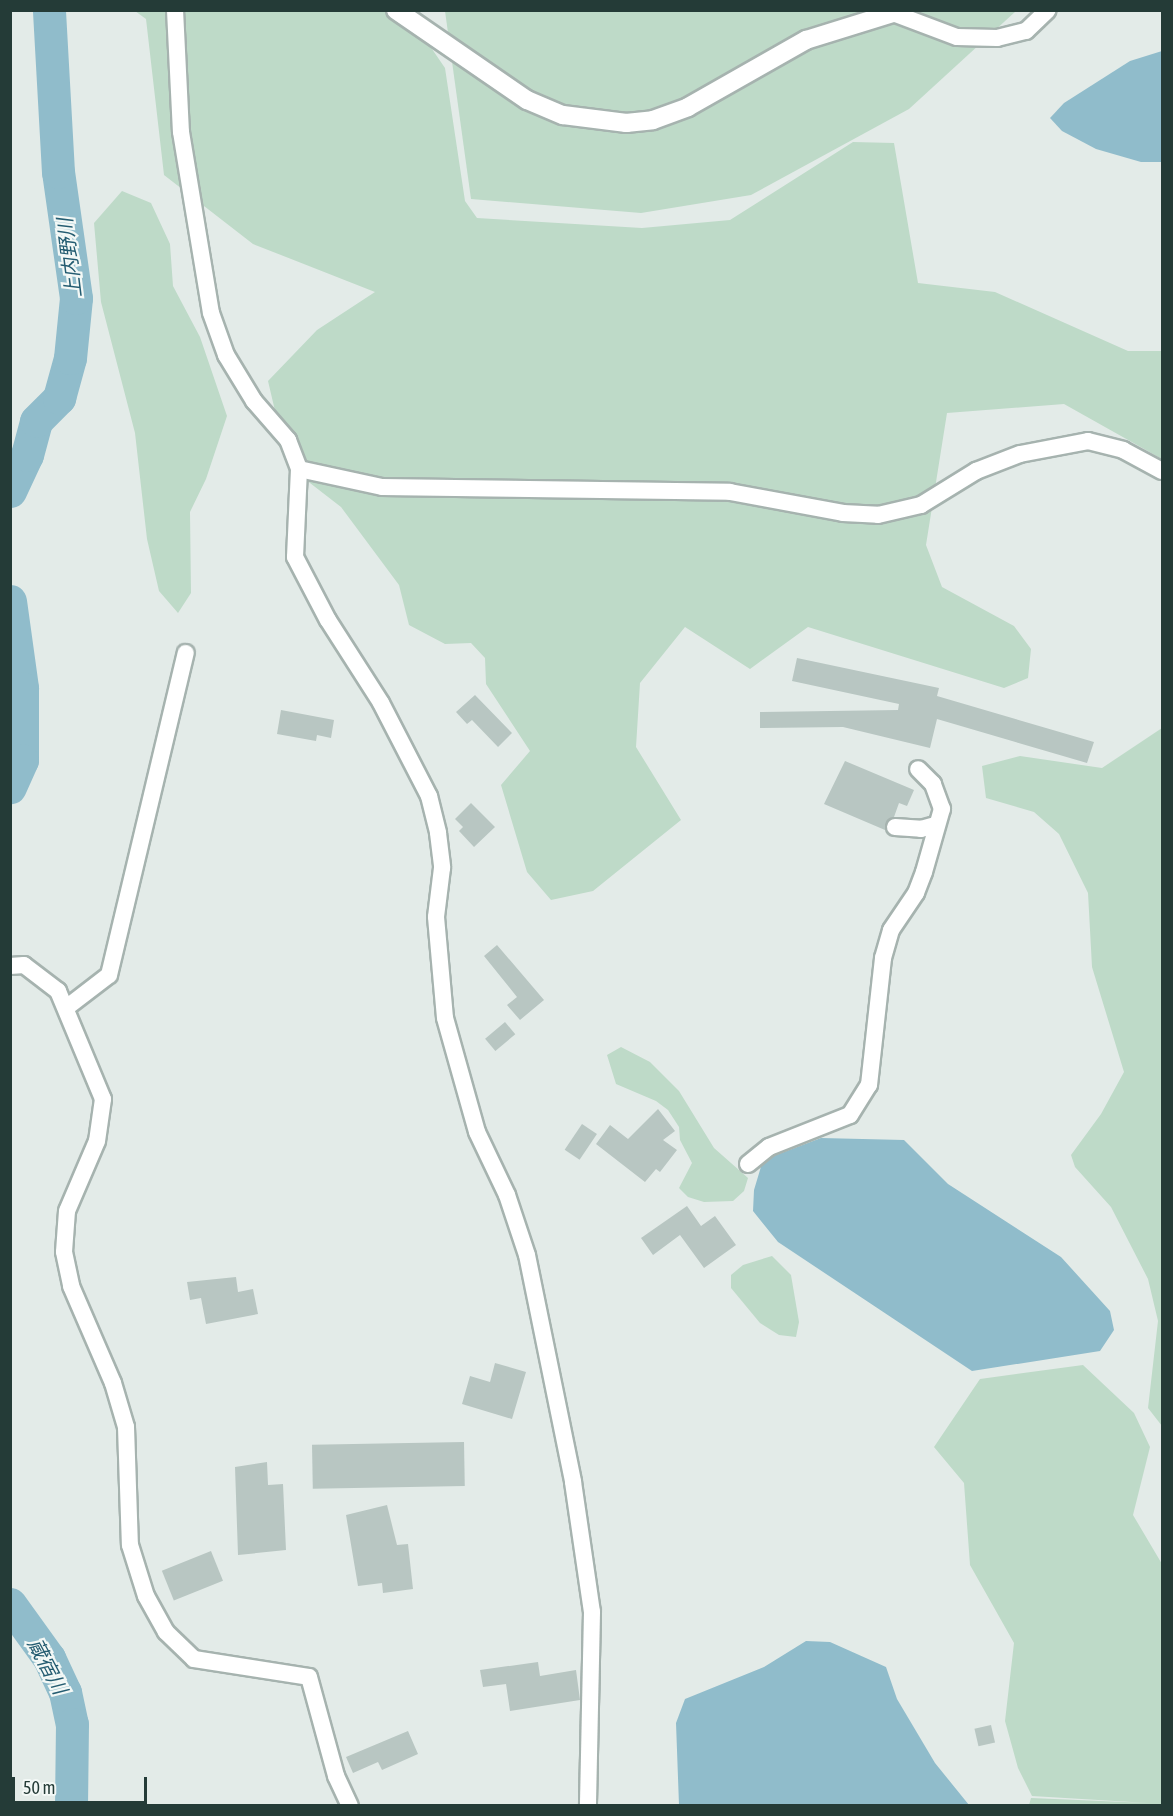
<!DOCTYPE html>
<meta charset="utf-8">
<style>
body{margin:0}
#map{position:relative;width:1173px;height:1816px;overflow:hidden;background:#e3ebe8;font-family:"Asap Condensed","Noto Sans JP",sans-serif}
div>[style]{position:absolute}
.green>*{inset:0;background:#bedac8}
.water>*{inset:0;background:#90bccb}
.river>*{height:33px;margin:-16.5px;padding:0 16.5px;transform-origin:16.5px;border-radius:16.5px;background:#90bccb}
.building>*{inset:0;background:#b8c6c2;transform-origin:0 0}
.roads{filter:drop-shadow(2px 0 #a6b3af) drop-shadow(-2px 0 #a6b3af) drop-shadow(0 2px #a6b3af) drop-shadow(0 -2px #a6b3af)}
.street>*{height:16px;margin:-8px;padding:0 8px;transform-origin:8px;border-radius:8px;background:#fff}
.secondary>*{height:18px;margin:-9px;padding:0 9px;transform-origin:9px;border-radius:9px;background:#fff}
span{translate:-50% -50%;white-space:nowrap;text-align:center;line-height:1.15;-webkit-text-stroke:4.5px #f3f8f6;paint-order:stroke}
.water-label{font-size:20px;color:#245c71;font-style:italic}
.frame{position:absolute;inset:0;border:12px solid #243b37;pointer-events:none}
.scale{position:absolute;left:12px;top:1777px;width:135px;height:27px;box-sizing:border-box;border:3px solid #243b37;border-top:0;padding-left:8px;font-size:18px;line-height:21px;white-space:nowrap;color:#243b37;-webkit-text-stroke:4px #f3f8f6;paint-order:stroke}
</style>
<div id="map">
<div class="green">
<i style="clip-path:polygon(135px 11px,406px 11px,445px 68px,465px 201px,477px 218px,642px 228px,730px 220px,853px 142px,894px 143px,918px 283px,995px 292px,1128px 351px,1162px 351px,1162px 459px,1064px 404px,947px 413px,926px 545px,942px 587px,1014px 626px,1031px 649px,1028px 678px,1004px 688px,808px 627px,750px 669px,685px 627px,640px 683px,636px 747px,681px 820px,593px 891px,551px 900px,527px 872px,501px 785px,530px 751px,486px 684px,485px 658px,471px 643px,445px 644px,409px 625px,399px 585px,341px 507px,288px 466px,268px 381px,317px 330px,375px 292px,253px 244px,164px 175px,146px 19px)"></i>
<i style="clip-path:polygon(445px 11px,1016px 11px,909px 109px,751px 195px,641px 213px,471px 199px)"></i>
<i style="clip-path:polygon(122px 191px,151px 203px,170px 244px,173px 286px,200px 337px,227px 416px,206px 479px,190px 512px,191px 593px,178px 613px,159px 591px,147px 539px,135px 433px,101px 302px,94px 223px)"></i>
<i style="clip-path:polygon(1162px 728px,1162px 1426px,1148px 1408px,1158px 1321px,1148px 1279px,1111px 1207px,1075px 1167px,1071px 1155px,1101px 1114px,1124px 1072px,1092px 967px,1088px 893px,1059px 834px,1034px 812px,986px 798px,982px 766px,1020px 756px,1102px 768px)"></i>
<i style="clip-path:polygon(621px 1047px,650px 1062px,679px 1091px,714px 1148px,748px 1178px,744px 1191px,733px 1201px,704px 1202px,688px 1197px,679px 1188px,692px 1163px,680px 1140px,679px 1127px,668px 1110px,656px 1101px,616px 1084px,607px 1055px)"></i>
<i style="clip-path:polygon(772px 1256px,791px 1275px,799px 1322px,796px 1337px,779px 1335px,760px 1323px,731px 1288px,731px 1275px,743px 1265px)"></i>
<i style="clip-path:polygon(1083px 1365px,1134px 1413px,1150px 1447px,1133px 1515px,1162px 1564px,1162px 1805px,1029px 1805px,1031px 1798px,1148px 1803px,1032px 1796px,1018px 1768px,1005px 1721px,1014px 1643px,970px 1565px,964px 1483px,934px 1447px,980px 1379px)"></i>
</div>
<div class="water">
<i style="clip-path:polygon(1162px 51px,1162px 162px,1141px 162px,1096px 149px,1062px 131px,1050px 118px,1064px 103px,1130px 61px)"></i>
<i style="clip-path:polygon(821px 1138px,904px 1140px,948px 1184px,1061px 1257px,1110px 1311px,1114px 1330px,1100px 1351px,972px 1371px,778px 1242px,753px 1211px,754px 1190px,763px 1160px)"></i>
<i style="clip-path:polygon(806px 1641px,830px 1642px,886px 1667px,897px 1699px,935px 1763px,969px 1805px,679px 1805px,676px 1723px,685px 1699px,764px 1667px)"></i>
</div>
<div class="river">
<i style="left:10px;top:491px;width:40px;rotate:-65deg"></i>
<i style="left:27px;top:455px;width:35px;rotate:-75deg"></i>
<i style="left:36px;top:421px;width:33px;rotate:-45deg"></i>
<i style="left:59px;top:398px;width:41px;rotate:-74.6deg"></i>
<i style="left:70px;top:358px;width:60px;rotate:-84.3deg"></i>
<i style="left:76px;top:298px;width:127px;rotate:-98.1deg"></i>
<i style="left:58px;top:172px;width:162px;rotate:-93.2deg"></i>
<i style="left:10px;top:601px;width:88px;rotate:82.1deg"></i>
<i style="left:22px;top:688px;width:72px;rotate:90deg"></i>
<i style="left:22px;top:760px;width:30px;rotate:114deg"></i>
<i style="left:10px;top:1604px;width:67px;rotate:54.2deg"></i>
<i style="left:49px;top:1658px;width:38px;rotate:65deg"></i>
<i style="left:65px;top:1692px;width:33px;rotate:78deg"></i>
<i style="left:72px;top:1724px;width:82px;rotate:90.7deg"></i>
</div>
<div class="building">
<i style="clip-path:polygon(797px 658px,939px 688px,937px 696px,1094px 742px,1087px 763px,937px 719px,930px 748px,843px 727px,760px 728px,760px 712px,898px 710px,899px 704px,792px 681px)"></i>
<i style="clip-path:polygon(475px 695px,512px 733px,498px 747px,472px 720px,467px 724px,456px 712px)"></i>
<i style="clip-path:polygon(281px 710px,334px 720px,331px 738px,317px 735px,316px 741px,277px 734px)"></i>
<i style="clip-path:polygon(845px 761px,914px 790px,907px 806px,899px 803px,894px 817px,887px 821px,885px 830px,824px 804px)"></i>
<i style="clip-path:polygon(471px 803px,495px 827px,474px 847px,459px 831px,463px 827px,455px 819px)"></i>
<i style="clip-path:polygon(497px 945px,544px 1000px,520px 1020px,507px 1005px,517px 997px,484px 956px)"></i>
<i style="left:505px;top:1022px;width:16px;height:26px;rotate:50deg"></i>
<i style="clip-path:polygon(658px 1109px,675px 1131px,663px 1140px,677px 1150px,660px 1172px,656px 1169px,645px 1182px,596px 1144px,610px 1125px,628px 1139px)"></i>
<i style="left:582px;top:1124px;width:18px;height:31px;rotate:34deg"></i>
<i style="clip-path:polygon(687px 1206px,701px 1226px,715px 1216px,736px 1245px,704px 1268px,680px 1235px,653px 1255px,641px 1238px)"></i>
<i style="clip-path:polygon(236px 1277px,238px 1292px,253px 1289px,258px 1314px,206px 1324px,201px 1298px,190px 1300px,187px 1282px)"></i>
<i style="clip-path:polygon(495px 1363px,526px 1372px,512px 1419px,462px 1404px,470px 1376px,490px 1382px)"></i>
<i style="left:464px;top:1442px;width:44px;height:152px;rotate:89deg"></i>
<i style="clip-path:polygon(267px 1462px,268px 1485px,283px 1484px,286px 1550px,238px 1555px,235px 1467px)"></i>
<i style="clip-path:polygon(387px 1505px,397px 1545px,408px 1544px,413px 1589px,383px 1593px,382px 1583px,358px 1586px,346px 1515px)"></i>
<i style="left:211px;top:1551px;width:32px;height:53px;rotate:68deg"></i>
<i style="clip-path:polygon(538px 1662px,540px 1676px,576px 1670px,580px 1700px,510px 1711px,506px 1684px,483px 1687px,480px 1670px)"></i>
<i style="left:991px;top:1725px;width:18px;height:17px;rotate:77deg"></i>
<i style="clip-path:polygon(408px 1731px,418px 1754px,382px 1770px,378px 1762px,353px 1773px,346px 1757px)"></i>
</div>
<div class="roads">
<div class="street">
<i style="left:175px;top:10px;width:122px;rotate:87.2deg"></i>
<i style="left:181px;top:132px;width:183px;rotate:80.6deg"></i>
<i style="left:211px;top:313px;width:45px;rotate:70.3deg"></i>
<i style="left:226px;top:355px;width:54px;rotate:58.7deg"></i>
<i style="left:254px;top:401px;width:52px;rotate:48.9deg"></i>
<i style="left:288px;top:440px;width:31px;rotate:69deg"></i>
<i style="left:299px;top:469px;width:88px;rotate:92.6deg"></i>
<i style="left:295px;top:557px;width:71px;rotate:62.4deg"></i>
<i style="left:328px;top:620px;width:98px;rotate:57.4deg"></i>
<i style="left:381px;top:703px;width:105px;rotate:62.7deg"></i>
<i style="left:429px;top:796px;width:38px;rotate:76deg"></i>
<i style="left:438px;top:833px;width:35px;rotate:83deg"></i>
<i style="left:442px;top:868px;width:49px;rotate:97deg"></i>
<i style="left:436px;top:917px;width:101px;rotate:84.9deg"></i>
<i style="left:445px;top:1018px;width:118px;rotate:74.3deg"></i>
<i style="left:477px;top:1132px;width:70px;rotate:64.5deg"></i>
<i style="left:507px;top:1195px;width:63px;rotate:71.6deg"></i>
<i style="left:527px;top:1255px;width:232px;rotate:78.5deg"></i>
<i style="left:573px;top:1482px;width:131px;rotate:81.7deg"></i>
<i style="left:592px;top:1612px;width:194px;rotate:91.2deg"></i>
<i style="left:893px;top:13px;width:68px;rotate:20.6deg"></i>
<i style="left:957px;top:37px;width:40px;rotate:1.4deg"></i>
<i style="left:997px;top:38px;width:30px;rotate:-14deg"></i>
<i style="left:1026px;top:31px;width:30px;rotate:-44deg"></i>
<i style="left:299px;top:469px;width:85px;rotate:12.2deg"></i>
<i style="left:382px;top:487px;width:348px;rotate:0.8deg"></i>
<i style="left:730px;top:492px;width:115px;rotate:10.5deg"></i>
<i style="left:843px;top:513px;width:35px;rotate:3deg"></i>
<i style="left:878px;top:515px;width:44px;rotate:-13.1deg"></i>
<i style="left:921px;top:505px;width:65px;rotate:-31.7deg"></i>
<i style="left:976px;top:471px;width:47px;rotate:-21.1deg"></i>
<i style="left:1020px;top:454px;width:69px;rotate:-10.8deg"></i>
<i style="left:1088px;top:441px;width:36px;rotate:14deg"></i>
<i style="left:1123px;top:450px;width:44px;rotate:28.3deg"></i>
<i style="left:895px;top:827px;width:26px;rotate:4deg"></i>
<i style="left:921px;top:829px;width:15px;rotate:-16deg"></i>
<i style="left:10px;top:966px;width:14px;rotate:-4deg"></i>
<i style="left:24px;top:965px;width:43px;rotate:37.4deg"></i>
<i style="left:58px;top:991px;width:117px;rotate:67.4deg"></i>
<i style="left:103px;top:1099px;width:42px;rotate:98.1deg"></i>
<i style="left:97px;top:1141px;width:76px;rotate:113.2deg"></i>
<i style="left:67px;top:1211px;width:41px;rotate:94.2deg"></i>
<i style="left:64px;top:1252px;width:35px;rotate:78deg"></i>
<i style="left:71px;top:1286px;width:106px;rotate:66.6deg"></i>
<i style="left:113px;top:1383px;width:46px;rotate:73.5deg"></i>
<i style="left:126px;top:1427px;width:118px;rotate:88.1deg"></i>
<i style="left:130px;top:1545px;width:53px;rotate:72.6deg"></i>
<i style="left:146px;top:1596px;width:41px;rotate:60.9deg"></i>
<i style="left:166px;top:1632px;width:39px;rotate:44deg"></i>
<i style="left:194px;top:1659px;width:116px;rotate:8.9deg"></i>
<i style="left:309px;top:1677px;width:103px;rotate:74.7deg"></i>
<i style="left:336px;top:1776px;width:33px;rotate:65deg"></i>
<i style="left:66px;top:1008px;width:54px;rotate:-37.5deg"></i>
<i style="left:109px;top:975px;width:331px;rotate:-76.6deg"></i>
<i style="left:748px;top:1164px;width:27px;rotate:-39deg"></i>
<i style="left:769px;top:1147px;width:87px;rotate:-21.6deg"></i>
<i style="left:850px;top:1115px;width:36px;rotate:-58deg"></i>
<i style="left:869px;top:1085px;width:128px;rotate:-83.7deg"></i>
<i style="left:883px;top:958px;width:29px;rotate:-74deg"></i>
<i style="left:891px;top:930px;width:45px;rotate:-56deg"></i>
<i style="left:916px;top:893px;width:22px;rotate:-69deg"></i>
<i style="left:924px;top:872px;width:66px;rotate:-74.1deg"></i>
<i style="left:942px;top:809px;width:27px;rotate:-110deg"></i>
<i style="left:933px;top:784px;width:21px;rotate:-135deg"></i>
</div>
<div class="secondary">
<i style="left:396px;top:10px;width:159px;rotate:34.5deg"></i>
<i style="left:527px;top:100px;width:39px;rotate:23deg"></i>
<i style="left:563px;top:115px;width:64px;rotate:7.2deg"></i>
<i style="left:626px;top:123px;width:27px;rotate:-6deg"></i>
<i style="left:653px;top:120px;width:37px;rotate:-20deg"></i>
<i style="left:688px;top:107px;width:136px;rotate:-29.6deg"></i>
<i style="left:806px;top:40px;width:91px;rotate:-17.2deg"></i>
</div>
</div>
<div class="water-label">
<span style="left:69px;top:258px;rotate:-97deg">上内野川</span>
<span style="left:48px;top:1666px;rotate:62deg">蔵宿川</span>
</div>
<div class="frame"></div>
<div class="scale">50 m</div>
</div>
